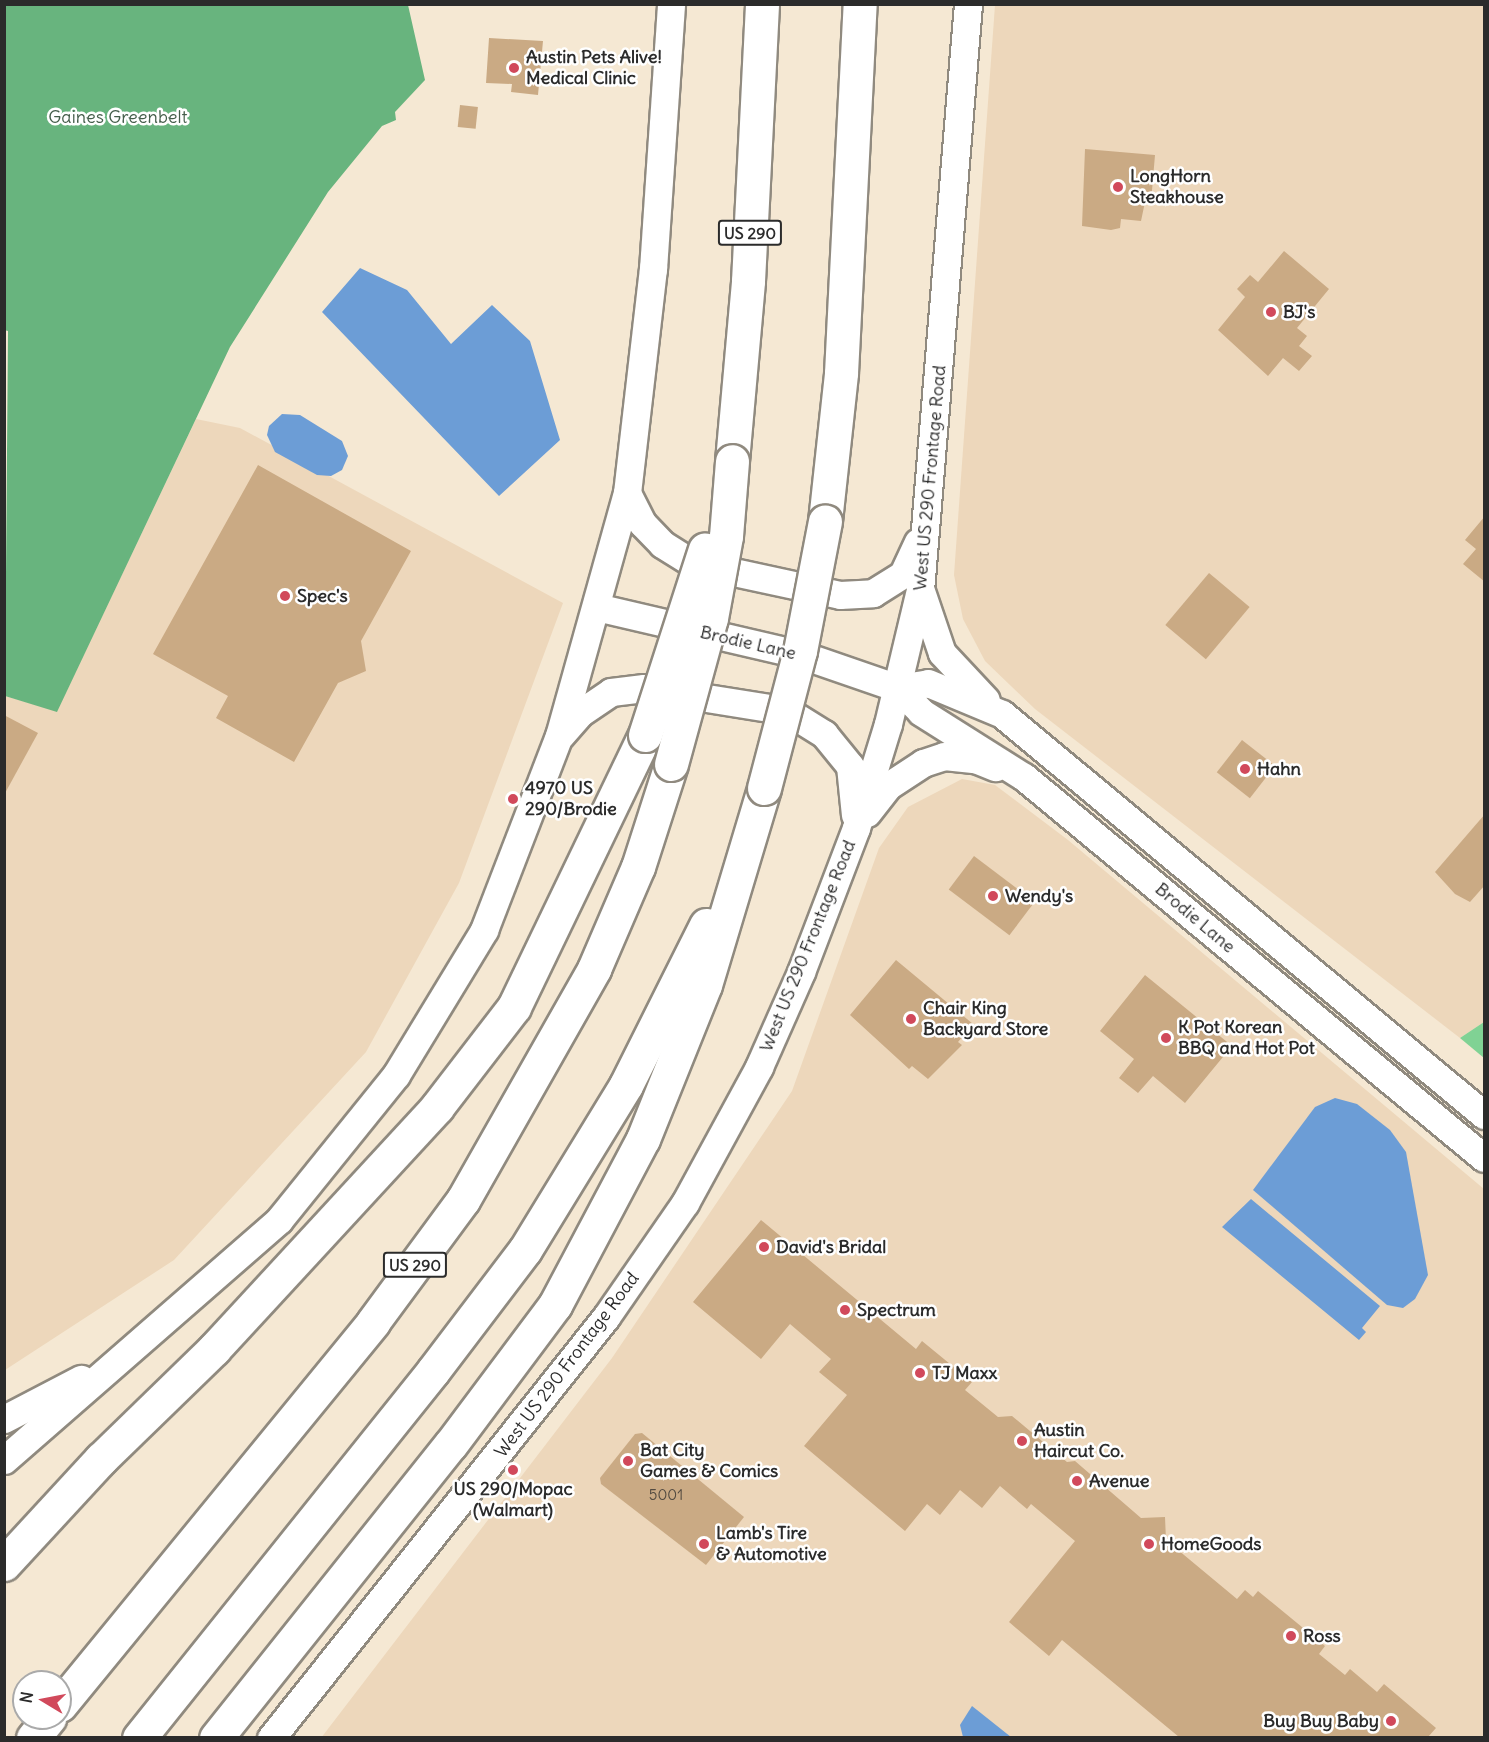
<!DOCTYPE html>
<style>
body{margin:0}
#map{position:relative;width:1489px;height:1742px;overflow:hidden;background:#f5e8d3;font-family:Delius,sans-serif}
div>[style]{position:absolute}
.built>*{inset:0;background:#edd7bb}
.green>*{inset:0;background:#80d294}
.forest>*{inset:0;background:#68b47e}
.water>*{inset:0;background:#6c9dd6}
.building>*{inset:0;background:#caaa84;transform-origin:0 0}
.roads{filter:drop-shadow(2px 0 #908a7f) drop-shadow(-2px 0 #908a7f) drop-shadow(0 2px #908a7f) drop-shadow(0 -2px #908a7f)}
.secondary>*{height:27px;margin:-13.5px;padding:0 13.5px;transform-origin:13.5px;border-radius:13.5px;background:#fff}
.motorway>*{height:33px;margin:-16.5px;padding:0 16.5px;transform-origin:16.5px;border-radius:16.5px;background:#fff}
.bridges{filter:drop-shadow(2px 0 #908a7f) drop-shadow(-2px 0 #908a7f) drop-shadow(0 2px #908a7f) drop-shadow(0 -2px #908a7f)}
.motorway-bridge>*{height:33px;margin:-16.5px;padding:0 16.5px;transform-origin:16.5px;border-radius:16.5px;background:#fff}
.dots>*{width:16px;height:16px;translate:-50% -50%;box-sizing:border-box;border:3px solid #fff;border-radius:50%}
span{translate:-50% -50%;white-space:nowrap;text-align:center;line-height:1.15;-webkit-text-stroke:5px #fff;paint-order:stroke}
.number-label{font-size:15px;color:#534b41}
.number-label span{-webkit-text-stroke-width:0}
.shield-label span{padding:2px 4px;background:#fff;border:2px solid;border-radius:4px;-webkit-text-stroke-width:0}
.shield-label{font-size:16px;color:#2b2b2b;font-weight:700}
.poi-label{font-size:18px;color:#2b2b2b;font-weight:700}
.left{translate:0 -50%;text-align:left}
.right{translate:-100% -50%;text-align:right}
.park-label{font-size:18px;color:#445d4a}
.street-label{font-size:18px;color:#2b2b2b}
.frame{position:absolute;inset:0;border:6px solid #2b2b2b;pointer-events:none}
.north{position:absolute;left:12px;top:1670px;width:60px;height:60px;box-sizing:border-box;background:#fff;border:2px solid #aaa;border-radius:50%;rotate:280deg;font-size:16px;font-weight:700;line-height:24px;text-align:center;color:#2b2b2b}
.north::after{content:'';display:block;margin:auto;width:21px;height:27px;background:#d1495b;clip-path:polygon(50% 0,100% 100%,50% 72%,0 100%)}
</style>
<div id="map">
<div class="built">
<i style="clip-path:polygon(995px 5px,1484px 5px,1484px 1022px,1460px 1038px,1035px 709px,985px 661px,963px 619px,954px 575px)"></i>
<i style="clip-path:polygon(196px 419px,240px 428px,563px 603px,459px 883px,366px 1052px,174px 1260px,5px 1370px,5px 696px,57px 711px)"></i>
<i style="clip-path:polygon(962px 779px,995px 785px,1068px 840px,1484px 1189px,1484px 1737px,321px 1738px,612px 1358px,792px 1091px,879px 848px,908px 807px)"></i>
</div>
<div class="green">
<i style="clip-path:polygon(1484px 1022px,1484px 1058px,1460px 1038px)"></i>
</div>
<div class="forest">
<i style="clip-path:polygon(4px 5px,408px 5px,425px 80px,395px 112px,396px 120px,382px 126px,328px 192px,230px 347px,57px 712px,5px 696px,8px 331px,4px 330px)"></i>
</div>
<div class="water">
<i style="clip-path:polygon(360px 268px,407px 290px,451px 344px,492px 305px,530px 341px,560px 440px,499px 496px,322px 312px)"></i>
<i style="clip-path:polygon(282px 414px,300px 415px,342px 441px,348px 456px,342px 470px,331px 476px,317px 475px,275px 452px,267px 435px,269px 426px)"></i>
<i style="clip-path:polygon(1335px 1098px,1357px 1104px,1390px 1130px,1406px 1152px,1428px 1275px,1415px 1299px,1403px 1308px,1387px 1305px,1253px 1190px,1315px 1107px)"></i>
<i style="clip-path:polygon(1251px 1199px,1380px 1306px,1362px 1328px,1366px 1332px,1359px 1340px,1222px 1227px)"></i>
<i style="clip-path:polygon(972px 1706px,1011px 1737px,963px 1737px,960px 1725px)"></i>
</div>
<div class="building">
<i style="clip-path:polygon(489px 38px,543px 41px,538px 95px,511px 92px,512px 84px,486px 83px)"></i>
<i style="left:460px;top:105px;width:18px;height:22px;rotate:6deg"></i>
<i style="clip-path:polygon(1085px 149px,1155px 155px,1151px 202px,1145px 202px,1141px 221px,1121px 219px,1120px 228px,1111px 230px,1082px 226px)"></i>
<i style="clip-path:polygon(1284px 251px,1329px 289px,1297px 328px,1307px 336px,1299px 346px,1312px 356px,1299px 371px,1283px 358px,1268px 376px,1218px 330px,1245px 297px,1237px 289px,1250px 275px,1258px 282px)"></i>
<i style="clip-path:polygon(258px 465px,411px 551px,361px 641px,366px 671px,338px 683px,294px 762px,216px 718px,228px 696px,153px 654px)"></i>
<i style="clip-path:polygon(1485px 516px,1485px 582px,1463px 564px,1476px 549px,1465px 540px)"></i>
<i style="left:1209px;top:573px;width:53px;height:68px;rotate:40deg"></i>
<i style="clip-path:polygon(4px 715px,38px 733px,4px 795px)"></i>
<i style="left:1242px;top:740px;width:42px;height:41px;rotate:38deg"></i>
<i style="clip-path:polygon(1485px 814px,1485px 885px,1470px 902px,1455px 894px,1435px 872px)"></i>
<i style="left:974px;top:856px;width:76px;height:42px;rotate:37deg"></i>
<i style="clip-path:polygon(896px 960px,973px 1024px,958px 1042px,962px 1045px,928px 1079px,912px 1066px,909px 1069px,850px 1015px)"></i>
<i style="clip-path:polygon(1145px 975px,1232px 1046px,1185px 1103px,1153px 1076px,1138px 1093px,1119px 1078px,1134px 1059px,1100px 1031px)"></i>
<i style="clip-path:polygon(761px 1220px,916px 1349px,922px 1341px,972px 1382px,965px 1390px,998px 1417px,1012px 1416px,1067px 1462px,1075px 1461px,1141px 1518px,1165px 1517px,1166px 1540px,1237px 1599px,1245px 1590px,1253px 1597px,1258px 1591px,1325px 1646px,1319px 1654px,1345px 1675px,1350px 1669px,1377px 1692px,1384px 1684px,1436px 1728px,1428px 1737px,1179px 1737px,1062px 1640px,1049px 1656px,1009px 1622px,1075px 1541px,1031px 1504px,1027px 1509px,1000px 1486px,982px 1508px,960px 1490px,940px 1515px,927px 1504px,905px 1531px,804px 1446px,847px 1395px,819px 1372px,831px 1359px,790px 1324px,761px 1359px,693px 1302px)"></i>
<i style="clip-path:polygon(642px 1433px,744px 1517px,706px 1565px,601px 1484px,600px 1478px,635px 1434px)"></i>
</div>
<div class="roads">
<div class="secondary">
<i style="left:627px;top:493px;width:34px;rotate:63deg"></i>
<i style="left:642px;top:523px;width:29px;rotate:46deg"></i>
<i style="left:662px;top:544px;width:36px;rotate:32deg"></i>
<i style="left:692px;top:563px;width:151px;rotate:12.2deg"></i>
<i style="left:840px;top:595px;width:33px;rotate:-3deg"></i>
<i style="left:873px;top:593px;width:36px;rotate:-32deg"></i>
<i style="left:903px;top:574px;width:35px;rotate:-65deg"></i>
<i style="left:921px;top:591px;width:65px;rotate:71.3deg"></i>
<i style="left:942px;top:653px;width:64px;rotate:46.9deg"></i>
<i style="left:596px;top:607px;width:212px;rotate:13.1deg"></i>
<i style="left:802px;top:655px;width:102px;rotate:19deg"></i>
<i style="left:898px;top:688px;width:30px;rotate:-9deg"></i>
<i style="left:928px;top:683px;width:80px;rotate:22.7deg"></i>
<i style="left:1002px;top:714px;width:627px;rotate:39.76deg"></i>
<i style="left:898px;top:688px;width:33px;rotate:46deg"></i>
<i style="left:921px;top:712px;width:122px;rotate:32.3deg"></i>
<i style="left:1024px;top:777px;width:597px;rotate:39.63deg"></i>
<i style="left:561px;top:735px;width:29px;rotate:-49deg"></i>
<i style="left:580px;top:713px;width:37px;rotate:-34deg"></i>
<i style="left:611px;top:692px;width:33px;rotate:-7deg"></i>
<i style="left:644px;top:688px;width:145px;rotate:9.1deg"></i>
<i style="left:787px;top:711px;width:44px;rotate:31.9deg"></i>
<i style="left:824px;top:734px;width:41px;rotate:50.9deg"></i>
<i style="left:850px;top:766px;width:49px;rotate:84.2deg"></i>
<i style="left:867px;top:813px;width:34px;rotate:-52deg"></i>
<i style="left:888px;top:786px;width:42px;rotate:-33.3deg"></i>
<i style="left:923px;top:763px;width:22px;rotate:-18deg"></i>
<i style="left:944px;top:756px;width:31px;rotate:6deg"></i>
<i style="left:975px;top:759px;width:22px;rotate:22deg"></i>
<i style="left:4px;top:1419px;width:87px;rotate:-27.5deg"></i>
<i style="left:4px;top:1460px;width:365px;rotate:-41.1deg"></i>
<i style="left:279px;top:1220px;width:186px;rotate:-51.1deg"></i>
<i style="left:396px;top:1075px;width:170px;rotate:-58.7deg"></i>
<i style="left:484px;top:930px;width:208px;rotate:-68.9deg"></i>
<i style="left:559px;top:736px;width:252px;rotate:-74.4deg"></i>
<i style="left:627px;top:493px;width:226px;rotate:-83.4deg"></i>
<i style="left:653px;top:269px;width:266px;rotate:-86.1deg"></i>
<i style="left:271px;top:1738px;width:538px;rotate:-51.49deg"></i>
<i style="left:606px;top:1317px;width:139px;rotate:-55.3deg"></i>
<i style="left:685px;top:1203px;width:155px;rotate:-61.4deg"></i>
<i style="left:759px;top:1067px;width:104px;rotate:-66.1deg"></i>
<i style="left:801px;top:972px;width:154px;rotate:-69.1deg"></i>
<i style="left:856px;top:828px;width:109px;rotate:-72.9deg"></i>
<i style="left:888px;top:724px;width:138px;rotate:-76.6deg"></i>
<i style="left:920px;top:590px;width:588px;rotate:-85.32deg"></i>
</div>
<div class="motorway">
<i style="left:732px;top:461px;width:181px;rotate:-84.9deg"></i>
<i style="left:748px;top:281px;width:277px;rotate:-87.1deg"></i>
<i style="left:825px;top:521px;width:149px;rotate:-83.8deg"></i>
<i style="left:841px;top:373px;width:369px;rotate:-87.1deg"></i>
<i style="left:4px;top:1564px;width:143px;rotate:-47.3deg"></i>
<i style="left:101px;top:1459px;width:158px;rotate:-44.2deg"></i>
<i style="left:214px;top:1349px;width:329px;rotate:-47.3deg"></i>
<i style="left:437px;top:1107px;width:126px;rotate:-52.4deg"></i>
<i style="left:514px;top:1007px;width:302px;rotate:-64.3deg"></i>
<i style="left:60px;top:1705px;width:495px;rotate:-50.7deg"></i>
<i style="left:373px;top:1322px;width:152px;rotate:-53.6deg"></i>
<i style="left:463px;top:1200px;width:266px;rotate:-60.4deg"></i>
<i style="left:594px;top:969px;width:111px;rotate:-66.7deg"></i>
<i style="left:638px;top:867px;width:108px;rotate:-72.2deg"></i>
<i style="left:33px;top:1738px;width:26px;rotate:-51deg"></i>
<i style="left:139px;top:1738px;width:470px;rotate:-51.3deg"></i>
<i style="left:433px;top:1371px;width:152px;rotate:-52.8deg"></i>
<i style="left:525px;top:1250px;width:193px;rotate:-58.5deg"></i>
<i style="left:626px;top:1085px;width:179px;rotate:-63.4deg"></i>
<i style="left:216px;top:1738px;width:376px;rotate:-51.4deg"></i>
<i style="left:451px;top:1444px;width:174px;rotate:-53.2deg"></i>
<i style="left:555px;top:1305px;width:188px;rotate:-62.1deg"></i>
<i style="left:643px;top:1139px;width:166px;rotate:-68.1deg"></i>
<i style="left:705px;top:985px;width:206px;rotate:-73.3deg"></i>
</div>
</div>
<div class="bridges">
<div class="motorway-bridge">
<i style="left:645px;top:735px;width:195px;rotate:-72.1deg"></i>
<i style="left:671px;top:764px;width:151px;rotate:-74.7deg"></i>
<i style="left:711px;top:618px;width:83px;rotate:-79.6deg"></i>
<i style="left:726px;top:536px;width:75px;rotate:-85.4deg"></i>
<i style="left:764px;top:788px;width:142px;rotate:-75.3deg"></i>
<i style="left:800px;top:651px;width:132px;rotate:-79.1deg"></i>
</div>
</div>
<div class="dots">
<i style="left:514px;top:68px;background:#d1495b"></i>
<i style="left:1118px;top:187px;background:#d1495b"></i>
<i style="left:1271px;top:312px;background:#d1495b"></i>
<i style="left:285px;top:596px;background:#d1495b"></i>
<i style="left:1245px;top:769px;background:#d1495b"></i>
<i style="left:513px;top:799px;background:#d1495b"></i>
<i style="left:993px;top:896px;background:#d1495b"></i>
<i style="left:911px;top:1019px;background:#d1495b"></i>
<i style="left:1166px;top:1038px;background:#d1495b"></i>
<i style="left:764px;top:1247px;background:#d1495b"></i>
<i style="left:845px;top:1310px;background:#d1495b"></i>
<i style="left:920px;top:1373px;background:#d1495b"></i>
<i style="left:1022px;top:1441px;background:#d1495b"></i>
<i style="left:628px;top:1461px;background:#d1495b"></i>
<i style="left:513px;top:1470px;background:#d1495b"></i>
<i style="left:1077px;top:1481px;background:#d1495b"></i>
<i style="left:704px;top:1544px;background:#d1495b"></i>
<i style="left:1149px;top:1544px;background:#d1495b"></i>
<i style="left:1291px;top:1636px;background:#d1495b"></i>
<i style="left:1391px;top:1721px;background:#d1495b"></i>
</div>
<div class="number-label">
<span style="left:666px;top:1495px">5001</span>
</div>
<div class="shield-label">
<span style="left:750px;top:233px">US 290</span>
<span style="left:415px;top:1265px">US 290</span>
</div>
<div class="poi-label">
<span class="left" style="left:526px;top:68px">Austin Pets Alive!<br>Medical Clinic</span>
<span class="left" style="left:1130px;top:187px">LongHorn<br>Steakhouse</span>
<span class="left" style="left:1283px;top:312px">BJ's</span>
<span class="left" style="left:297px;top:596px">Spec's</span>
<span class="left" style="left:1257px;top:769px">Hahn</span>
<span class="left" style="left:525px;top:799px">4970 US<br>290/Brodie</span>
<span class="left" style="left:1005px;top:896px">Wendy's</span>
<span class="left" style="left:923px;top:1019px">Chair King<br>Backyard Store</span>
<span class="left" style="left:1178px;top:1038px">K Pot Korean<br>BBQ and Hot Pot</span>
<span class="left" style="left:776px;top:1247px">David's Bridal</span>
<span class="left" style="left:857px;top:1310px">Spectrum</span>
<span class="left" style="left:932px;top:1373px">TJ Maxx</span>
<span class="left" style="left:1034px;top:1441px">Austin<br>Haircut Co.</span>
<span class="left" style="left:640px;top:1461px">Bat City<br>Games &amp; Comics</span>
<span class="left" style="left:1089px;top:1481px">Avenue</span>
<span style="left:513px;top:1500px">US 290/Mopac<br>(Walmart)</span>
<span class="left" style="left:716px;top:1544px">Lamb's Tire<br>&amp; Automotive</span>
<span class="left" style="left:1161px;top:1544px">HomeGoods</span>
<span class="left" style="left:1303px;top:1636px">Ross</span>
<span class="right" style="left:1379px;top:1721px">Buy Buy Baby</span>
</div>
<div class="park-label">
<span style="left:118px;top:117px">Gaines Greenbelt</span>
</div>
<div class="street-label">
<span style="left:930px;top:478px;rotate:-85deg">West US 290 Frontage Road</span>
<span style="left:748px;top:643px;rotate:13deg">Brodie Lane</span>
<span style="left:1195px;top:918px;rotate:40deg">Brodie Lane</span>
<span style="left:808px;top:946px;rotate:-68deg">West US 290 Frontage Road</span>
<span style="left:567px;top:1365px;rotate:-53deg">West US 290 Frontage Road</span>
</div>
<div class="frame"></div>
<div class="north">N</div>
</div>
